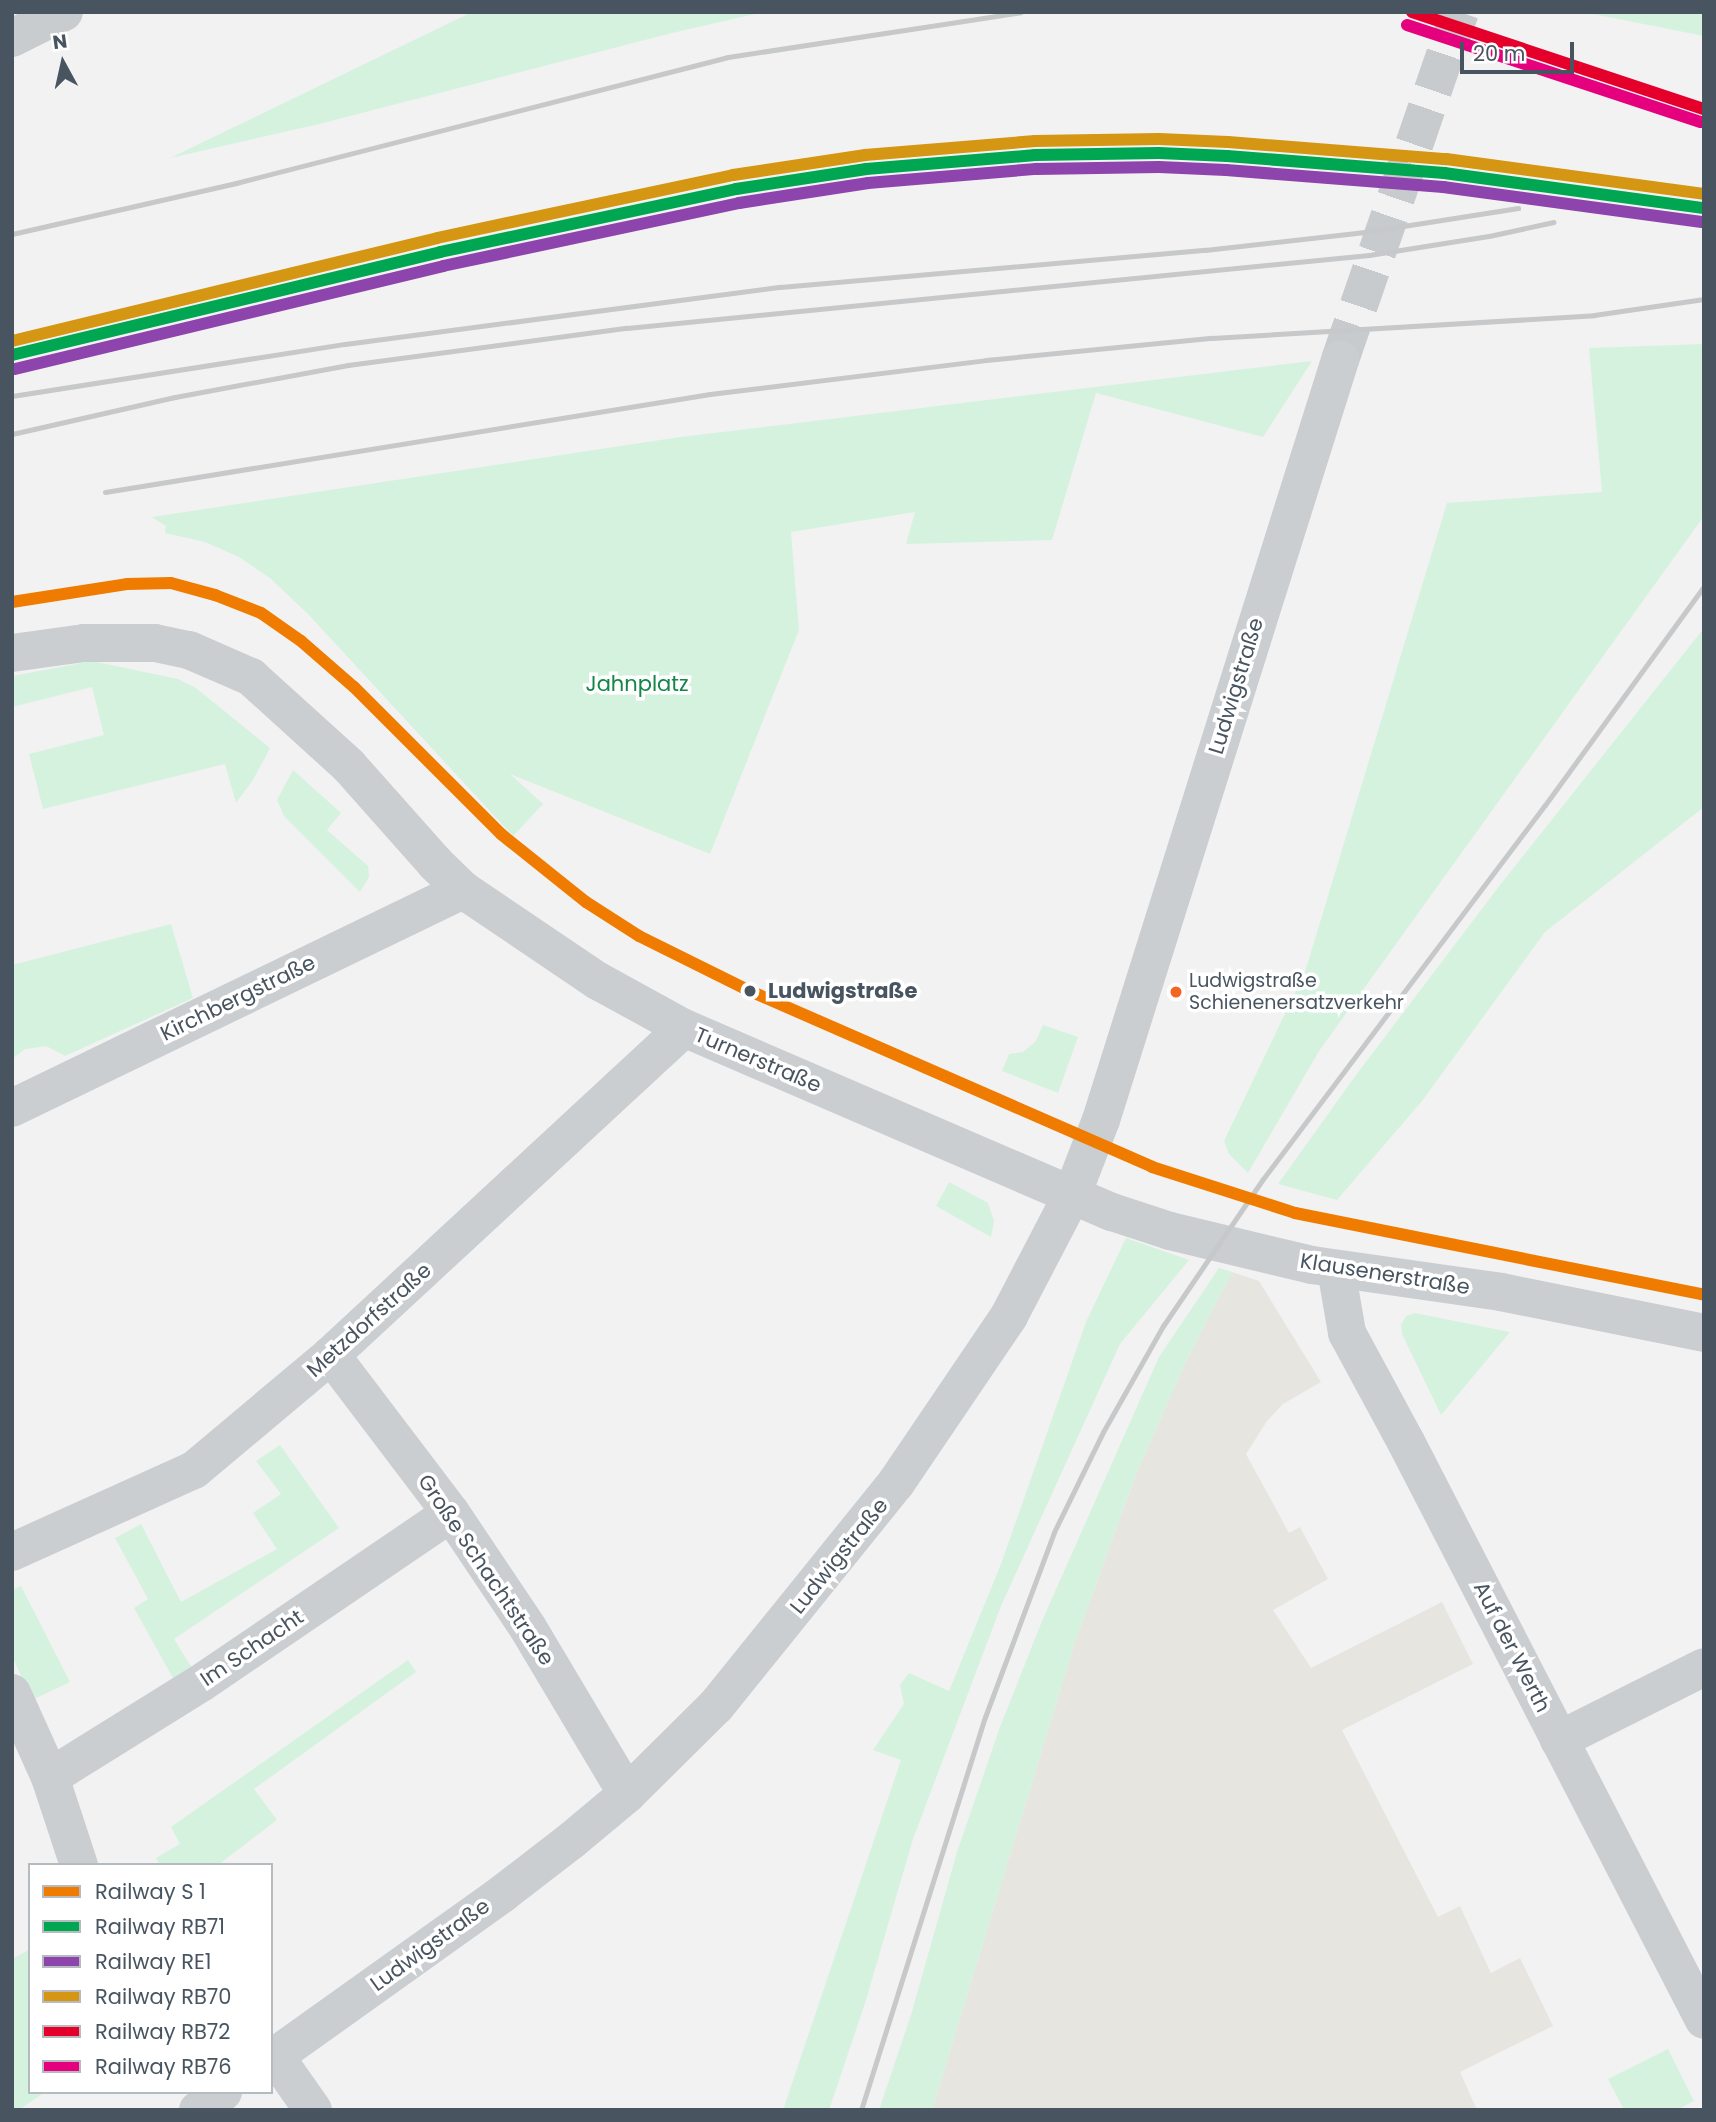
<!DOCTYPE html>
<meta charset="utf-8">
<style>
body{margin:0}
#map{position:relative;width:1716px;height:2122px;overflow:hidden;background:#f2f2f2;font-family:Poppins,sans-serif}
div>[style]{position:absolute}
.commercial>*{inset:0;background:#e6e5e0}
.green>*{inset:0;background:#d5f2df}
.minor-tunnel>*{height:38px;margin-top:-19px;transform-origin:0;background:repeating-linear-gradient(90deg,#c8cbce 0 38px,transparent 0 57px)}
.minor>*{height:38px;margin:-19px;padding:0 19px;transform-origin:19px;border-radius:19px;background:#cbced1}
.primary>*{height:38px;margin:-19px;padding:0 19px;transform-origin:19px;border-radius:19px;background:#c8cccf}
.rail>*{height:5px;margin:-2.5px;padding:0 2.5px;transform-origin:2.5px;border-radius:2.5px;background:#c7c8ca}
.rail-1>*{height:12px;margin:-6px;padding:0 6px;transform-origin:6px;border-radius:6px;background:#ef7c00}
.rail-2>*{height:12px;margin:-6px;padding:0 6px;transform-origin:6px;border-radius:6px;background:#00a651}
.rail-3>*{height:12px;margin:-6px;padding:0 6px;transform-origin:6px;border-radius:6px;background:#8e44ad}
.rail-4>*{height:12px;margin:-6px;padding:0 6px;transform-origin:6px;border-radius:6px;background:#d49613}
.rail-5>*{height:12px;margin:-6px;padding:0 6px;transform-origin:6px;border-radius:6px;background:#e4002b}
.rail-6>*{height:12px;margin:-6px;padding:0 6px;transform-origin:6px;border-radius:6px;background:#e5007d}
.dots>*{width:19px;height:19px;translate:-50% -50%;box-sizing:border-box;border:4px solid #fff;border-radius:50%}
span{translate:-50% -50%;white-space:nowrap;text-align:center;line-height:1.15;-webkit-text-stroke:7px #fff;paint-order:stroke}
.bus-label{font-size:19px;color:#485560}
.left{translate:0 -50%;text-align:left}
.park-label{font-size:21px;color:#138648}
.street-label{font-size:21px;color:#485560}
.stop-label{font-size:21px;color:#485560;font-weight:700}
.frame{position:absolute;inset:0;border:14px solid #485560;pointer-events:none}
.legend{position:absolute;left:28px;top:1863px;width:245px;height:231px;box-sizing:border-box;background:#fff;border:2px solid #b6bbbf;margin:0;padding:9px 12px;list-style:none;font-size:21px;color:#485560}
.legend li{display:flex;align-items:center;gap:14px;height:35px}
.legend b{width:35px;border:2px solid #b6bbbf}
.north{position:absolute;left:28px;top:28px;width:70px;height:70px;-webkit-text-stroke:5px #fff;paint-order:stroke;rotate:352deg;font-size:19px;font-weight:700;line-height:28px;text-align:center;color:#485560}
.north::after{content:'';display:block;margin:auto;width:24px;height:32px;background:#485560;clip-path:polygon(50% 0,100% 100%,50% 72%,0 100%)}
.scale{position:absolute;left:1460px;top:42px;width:114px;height:32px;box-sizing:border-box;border:4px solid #485560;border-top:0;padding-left:9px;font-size:21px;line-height:24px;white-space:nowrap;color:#485560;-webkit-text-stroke:5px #fff;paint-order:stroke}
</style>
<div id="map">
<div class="commercial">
<i style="clip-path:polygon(1232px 1272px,1259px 1281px,1321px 1382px,1283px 1404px,1267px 1421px,1246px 1454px,1289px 1533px,1300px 1527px,1328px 1579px,1273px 1610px,1311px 1668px,1442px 1602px,1473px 1664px,1342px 1730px,1438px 1917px,1460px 1906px,1491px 1973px,1520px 1958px,1553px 2026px,1460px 2072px,1477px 2110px,932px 2110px,1075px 1642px,1135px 1477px,1185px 1363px)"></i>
</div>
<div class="green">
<i style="clip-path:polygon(472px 12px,764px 12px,672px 33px,319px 124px,170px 158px)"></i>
<i style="clip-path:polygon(1583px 12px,1704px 12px,1704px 36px)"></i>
<i style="clip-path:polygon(1704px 344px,1704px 516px,1319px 1051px,1248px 1173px,1229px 1154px,1224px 1141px,1305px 972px,1447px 503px,1602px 492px,1589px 348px)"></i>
<i style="clip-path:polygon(1312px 361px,1263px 437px,1096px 393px,1052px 540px,906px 544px,915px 512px,791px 532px,799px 630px,710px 854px,510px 774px,543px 804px,513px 836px,308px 614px,270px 578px,239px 557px,205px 542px,165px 533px,166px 526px,152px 517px,680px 437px)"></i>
<i style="clip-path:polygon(1704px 628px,1704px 807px,1545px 932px,1422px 1101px,1337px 1200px,1278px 1184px,1356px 1075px,1500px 885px)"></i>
<i style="clip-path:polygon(92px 661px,178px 679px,196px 688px,270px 748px,253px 780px,236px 803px,225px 764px,43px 809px,29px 754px,104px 735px,92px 687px,12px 707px,12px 676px)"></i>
<i style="clip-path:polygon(293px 770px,341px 813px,327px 830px,368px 866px,369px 877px,360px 892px,284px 816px,277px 800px)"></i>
<i style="clip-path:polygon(171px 924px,193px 998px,65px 1056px,46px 1046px,25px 1049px,12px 1059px,12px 965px)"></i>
<i style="clip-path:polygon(1043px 1025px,1078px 1037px,1058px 1093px,1002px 1071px,1009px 1054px,1023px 1052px,1036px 1041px)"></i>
<i style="clip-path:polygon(949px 1182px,988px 1203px,994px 1221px,991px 1237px,936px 1206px)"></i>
<i style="clip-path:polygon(1126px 1238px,1189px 1260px,1120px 1344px,1001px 1606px,913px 1839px,866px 2000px,829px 2110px,783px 2110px,901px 1760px,873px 1750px,904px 1704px,900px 1685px,909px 1673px,949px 1691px,1001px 1564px,1086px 1322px)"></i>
<i style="clip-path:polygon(1219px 1268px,1232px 1272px,1185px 1363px,1135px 1477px,1075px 1642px,932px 2110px,879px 2110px,911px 2015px,957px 1852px,1000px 1727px,1042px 1621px,1159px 1357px)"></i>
<i style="clip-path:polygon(1415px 1313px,1510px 1332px,1441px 1415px,1402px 1334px,1401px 1325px,1406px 1316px)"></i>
<i style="clip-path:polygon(280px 1445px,339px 1528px,174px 1639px,192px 1668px,174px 1680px,134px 1608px,148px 1599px,115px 1538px,141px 1524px,181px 1602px,277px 1549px,253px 1513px,281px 1494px,256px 1461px)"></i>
<i style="clip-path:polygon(21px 1586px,70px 1682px,32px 1700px,12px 1656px,12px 1590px)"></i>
<i style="clip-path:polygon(408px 1660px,416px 1672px,254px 1789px,277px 1820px,218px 1865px,160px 1865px,156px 1858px,180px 1844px,171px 1827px)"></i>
<i style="clip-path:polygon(30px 1949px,30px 2092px,45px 2092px,19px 2110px,12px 2110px,12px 1959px)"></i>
<i style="clip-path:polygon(1668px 2049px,1694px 2101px,1677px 2110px,1624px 2110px,1608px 2079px)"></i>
</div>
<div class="minor-tunnel">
<i style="left:1340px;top:360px;width:368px;rotate:-71deg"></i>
</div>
<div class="minor">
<i style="left:12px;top:653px;width:73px;rotate:-7.9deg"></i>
<i style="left:84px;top:643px;width:71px"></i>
<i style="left:155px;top:643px;width:35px;rotate:12deg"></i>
<i style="left:189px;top:650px;width:68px;rotate:23.5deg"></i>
<i style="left:251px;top:677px;width:132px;rotate:42.2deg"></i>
<i style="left:349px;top:766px;width:130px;rotate:48.4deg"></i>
<i style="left:435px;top:863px;width:39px;rotate:44deg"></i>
<i style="left:463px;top:890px;width:163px;rotate:34deg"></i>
<i style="left:598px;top:981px;width:98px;rotate:28.7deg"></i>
<i style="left:684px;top:1028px;width:466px;rotate:23.3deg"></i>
<i style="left:1112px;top:1212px;width:61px;rotate:18.1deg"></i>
<i style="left:1170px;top:1231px;width:146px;rotate:13.5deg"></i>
<i style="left:1312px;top:1265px;width:191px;rotate:8.1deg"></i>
<i style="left:1501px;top:1292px;width:207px;rotate:11.4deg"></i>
<i style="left:12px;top:1108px;width:501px;rotate:-25.8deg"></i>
<i style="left:1336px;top:1269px;width:65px;rotate:80.2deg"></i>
<i style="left:1347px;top:1333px;width:124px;rotate:61.6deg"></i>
<i style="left:1406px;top:1442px;width:650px;rotate:62.73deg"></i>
<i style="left:331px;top:1355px;width:198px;rotate:52.8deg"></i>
<i style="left:451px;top:1513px;width:138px;rotate:56.2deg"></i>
<i style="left:528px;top:1628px;width:193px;rotate:59.2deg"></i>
<i style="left:12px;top:1552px;width:200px;rotate:-24.3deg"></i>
<i style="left:194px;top:1470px;width:179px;rotate:-40deg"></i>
<i style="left:331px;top:1355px;width:481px;rotate:-42.8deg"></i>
<i style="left:12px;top:1693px;width:92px;rotate:65.7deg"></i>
<i style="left:50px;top:1777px;width:93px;rotate:71.8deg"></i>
<i style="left:1559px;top:1740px;width:162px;rotate:-26.7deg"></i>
<i style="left:50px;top:1777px;width:178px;rotate:-31.9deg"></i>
<i style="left:201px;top:1683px;width:302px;rotate:-34.2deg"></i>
<i style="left:275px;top:2056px;width:66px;rotate:54.9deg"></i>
<i style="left:271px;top:2059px;width:284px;rotate:-35.5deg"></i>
<i style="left:502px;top:1894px;width:88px;rotate:-37.6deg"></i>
<i style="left:572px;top:1840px;width:72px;rotate:-39.9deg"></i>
<i style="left:627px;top:1794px;width:125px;rotate:-44.7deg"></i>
<i style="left:716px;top:1706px;width:287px;rotate:-51.1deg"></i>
<i style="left:896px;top:1483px;width:202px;rotate:-55.9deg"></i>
<i style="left:1009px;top:1316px;width:136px;rotate:-62.5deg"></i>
<i style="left:1072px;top:1195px;width:80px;rotate:-68.9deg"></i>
<i style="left:1101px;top:1120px;width:797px;rotate:-72.54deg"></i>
<i style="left:198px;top:2110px;width:31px;rotate:-36deg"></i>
</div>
<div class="primary">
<i style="left:12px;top:38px;width:58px;rotate:-26.6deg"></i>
</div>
<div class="rail">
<i style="left:12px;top:234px;width:230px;rotate:-12.8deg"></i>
<i style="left:236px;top:183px;width:508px;rotate:-14.36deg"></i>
<i style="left:728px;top:57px;width:296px;rotate:-8.7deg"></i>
<i style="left:12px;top:396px;width:337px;rotate:-8.9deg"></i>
<i style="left:345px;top:344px;width:439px;rotate:-7.5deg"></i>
<i style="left:780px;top:287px;width:427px;rotate:-5deg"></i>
<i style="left:1205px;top:250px;width:161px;rotate:-6.4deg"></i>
<i style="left:1365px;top:232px;width:155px;rotate:-8.9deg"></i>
<i style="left:12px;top:434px;width:167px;rotate:-12.8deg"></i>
<i style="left:175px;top:397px;width:176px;rotate:-10.5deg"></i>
<i style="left:348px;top:365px;width:281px;rotate:-7.6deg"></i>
<i style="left:627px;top:328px;width:746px;rotate:-5.62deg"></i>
<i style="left:1369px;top:255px;width:121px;rotate:-9deg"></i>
<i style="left:1489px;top:236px;width:66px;rotate:-12.2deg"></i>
<i style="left:105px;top:492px;width:613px;rotate:-9.2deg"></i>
<i style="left:710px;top:394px;width:278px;rotate:-7deg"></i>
<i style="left:986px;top:360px;width:227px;rotate:-5.6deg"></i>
<i style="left:1212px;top:338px;width:383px;rotate:-3.4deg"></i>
<i style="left:1594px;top:315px;width:111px;rotate:-8.3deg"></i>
<i style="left:861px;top:2110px;width:412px;rotate:-72.5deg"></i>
<i style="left:985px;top:1717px;width:197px;rotate:-69.5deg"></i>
<i style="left:1054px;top:1532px;width:111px;rotate:-63.9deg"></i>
<i style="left:1103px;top:1432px;width:122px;rotate:-60.5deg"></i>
<i style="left:1163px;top:1326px;width:178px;rotate:-55.8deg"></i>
<i style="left:1263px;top:1179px;width:468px;rotate:-53deg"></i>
<i style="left:1545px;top:805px;width:271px;rotate:-54deg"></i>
</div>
<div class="rail-1">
<i style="left:12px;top:602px;width:116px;rotate:-8.9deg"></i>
<i style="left:127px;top:584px;width:44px;rotate:-1.3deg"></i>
<i style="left:171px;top:583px;width:46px;rotate:15.3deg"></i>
<i style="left:215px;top:595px;width:49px;rotate:21.4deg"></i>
<i style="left:261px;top:613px;width:49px;rotate:35deg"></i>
<i style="left:301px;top:641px;width:70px;rotate:41deg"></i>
<i style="left:354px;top:687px;width:208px;rotate:45deg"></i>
<i style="left:501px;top:834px;width:109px;rotate:38.7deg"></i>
<i style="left:586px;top:902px;width:63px;rotate:32.7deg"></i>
<i style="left:639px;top:936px;width:124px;rotate:26.4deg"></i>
<i style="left:750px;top:991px;width:439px;rotate:23.6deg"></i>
<i style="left:1152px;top:1167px;width:150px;rotate:17.8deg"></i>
<i style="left:1295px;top:1213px;width:417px;rotate:11.3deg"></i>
</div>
<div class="rail-2">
<i style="left:12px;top:355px;width:440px;rotate:-13.5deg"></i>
<i style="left:440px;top:252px;width:303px;rotate:-12deg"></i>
<i style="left:736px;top:189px;width:132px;rotate:-8.7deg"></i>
<i style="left:866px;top:169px;width:170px;rotate:-4.7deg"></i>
<i style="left:1035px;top:155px;width:124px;rotate:-0.9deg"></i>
<i style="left:1159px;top:153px;width:68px;rotate:2.5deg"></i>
<i style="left:1227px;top:156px;width:218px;rotate:4.5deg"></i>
<i style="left:1444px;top:173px;width:262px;rotate:7.7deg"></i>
</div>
<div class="rail-3">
<i style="left:15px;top:369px;width:440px;rotate:-13.5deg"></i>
<i style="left:443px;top:266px;width:303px;rotate:-12deg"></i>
<i style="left:739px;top:203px;width:131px;rotate:-8.8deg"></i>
<i style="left:868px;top:183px;width:169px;rotate:-4.8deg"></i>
<i style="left:1036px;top:169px;width:123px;rotate:-0.9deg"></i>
<i style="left:1159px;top:167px;width:67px;rotate:2.6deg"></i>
<i style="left:1226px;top:170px;width:218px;rotate:4.5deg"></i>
<i style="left:1443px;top:187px;width:261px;rotate:7.7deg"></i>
</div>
<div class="rail-4">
<i style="left:12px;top:341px;width:437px;rotate:-13.6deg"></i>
<i style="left:437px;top:238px;width:303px;rotate:-12deg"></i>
<i style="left:733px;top:175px;width:134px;rotate:-8.6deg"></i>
<i style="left:865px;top:155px;width:171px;rotate:-4.7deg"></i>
<i style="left:1035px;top:141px;width:124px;rotate:-0.9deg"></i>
<i style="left:1159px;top:139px;width:69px;rotate:2.5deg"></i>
<i style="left:1228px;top:142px;width:219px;rotate:4.5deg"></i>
<i style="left:1446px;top:159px;width:260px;rotate:7.7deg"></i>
</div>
<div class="rail-5">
<i style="left:1412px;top:12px;width:308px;rotate:18.4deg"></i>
</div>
<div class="rail-6">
<i style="left:1407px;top:25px;width:309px;rotate:18.3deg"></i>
</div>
<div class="dots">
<i style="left:750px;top:991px;background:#485560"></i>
<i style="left:1176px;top:992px;background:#f26522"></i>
</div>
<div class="bus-label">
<span class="left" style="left:1189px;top:992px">Ludwigstraße<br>Schienenersatzverkehr</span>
</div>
<div class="park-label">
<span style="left:637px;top:684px">Jahnplatz</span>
</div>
<div class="street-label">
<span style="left:1236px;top:686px;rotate:-73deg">Ludwigstraße</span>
<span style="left:238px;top:998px;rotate:-26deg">Kirchbergstraße</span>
<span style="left:758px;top:1060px;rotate:23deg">Turnerstraße</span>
<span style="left:1385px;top:1274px;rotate:9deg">Klausenerstraße</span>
<span style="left:369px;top:1320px;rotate:-42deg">Metzdorfstraße</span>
<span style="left:839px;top:1556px;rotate:-51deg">Ludwigstraße</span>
<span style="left:486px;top:1570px;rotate:56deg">Große Schachtstraße</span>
<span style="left:1512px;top:1647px;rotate:63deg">Auf der Werth</span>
<span style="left:252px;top:1648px;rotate:-34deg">Im Schacht</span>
<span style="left:430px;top:1945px;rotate:-36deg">Ludwigstraße</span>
</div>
<div class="stop-label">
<span class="left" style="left:768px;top:991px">Ludwigstraße</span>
</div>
<div class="frame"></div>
<ul class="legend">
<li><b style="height:9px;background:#ef7c00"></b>Railway S 1</li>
<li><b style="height:9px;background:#00a651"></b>Railway RB71</li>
<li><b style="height:9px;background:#8e44ad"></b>Railway RE1</li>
<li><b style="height:9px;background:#d49613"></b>Railway RB70</li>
<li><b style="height:9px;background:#e4002b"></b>Railway RB72</li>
<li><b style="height:9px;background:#e5007d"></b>Railway RB76</li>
</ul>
<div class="north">N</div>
<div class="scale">20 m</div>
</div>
